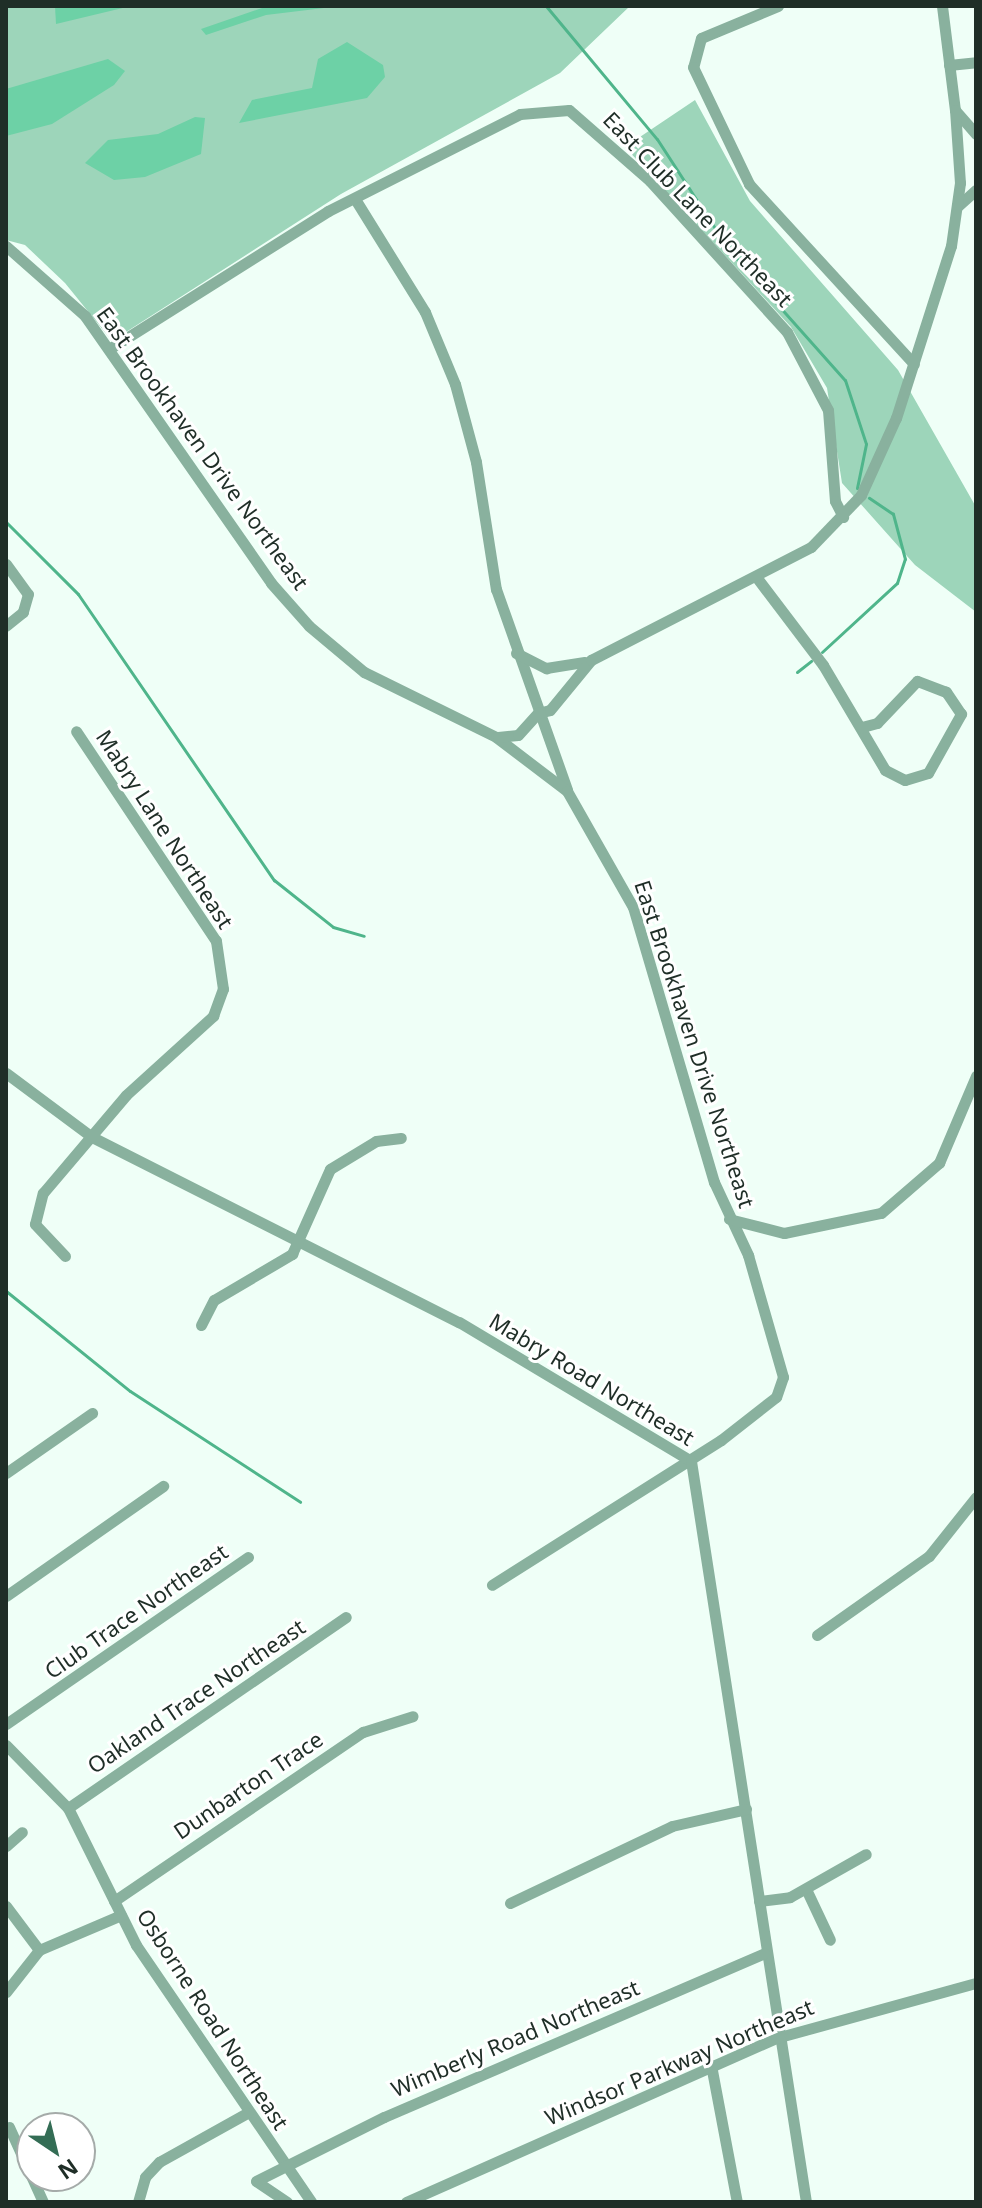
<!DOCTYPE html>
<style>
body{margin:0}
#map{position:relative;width:982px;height:2208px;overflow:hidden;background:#effff7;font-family:"Noto Sans",sans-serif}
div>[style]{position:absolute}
.green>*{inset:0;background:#9dd5ba}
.forest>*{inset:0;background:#6dd1a6}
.stream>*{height:3px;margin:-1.5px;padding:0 1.5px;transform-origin:1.5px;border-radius:1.5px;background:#4fb58b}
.minor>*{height:11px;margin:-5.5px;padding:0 5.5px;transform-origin:5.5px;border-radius:5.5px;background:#89b19e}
span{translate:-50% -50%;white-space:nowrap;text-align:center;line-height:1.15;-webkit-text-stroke:6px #fff;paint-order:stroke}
.street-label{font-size:22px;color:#1f2e27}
.frame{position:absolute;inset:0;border:8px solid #1f2e27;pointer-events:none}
.north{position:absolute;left:16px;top:2112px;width:80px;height:80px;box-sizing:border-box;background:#fff;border:2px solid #a5aba9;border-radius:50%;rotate:145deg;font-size:22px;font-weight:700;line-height:32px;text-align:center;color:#1f2e27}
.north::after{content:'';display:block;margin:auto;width:28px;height:36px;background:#346d55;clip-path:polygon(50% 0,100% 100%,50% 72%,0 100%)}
</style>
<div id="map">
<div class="green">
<i style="clip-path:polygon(6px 6px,630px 6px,560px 73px,341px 194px,112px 341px,65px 283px,25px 245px,6px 240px)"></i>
<i style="clip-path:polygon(695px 100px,750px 201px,898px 370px,976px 507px,976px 612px,915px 565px,842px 483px,827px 388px,791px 327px,625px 147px)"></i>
</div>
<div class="forest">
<i style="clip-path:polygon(55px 6px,131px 6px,56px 24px)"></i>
<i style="clip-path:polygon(268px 6px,324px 8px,266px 15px,206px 35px,201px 29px)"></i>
<i style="clip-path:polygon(347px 42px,383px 65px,385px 77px,367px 98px,239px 123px,252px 100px,312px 88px,318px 59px)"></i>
<i style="clip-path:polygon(108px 59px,125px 71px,114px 85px,52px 124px,6px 136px,6px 89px)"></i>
<i style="clip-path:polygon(195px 117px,205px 118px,201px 154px,145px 177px,114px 180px,85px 163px,108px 140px,158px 134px)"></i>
</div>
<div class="stream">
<i style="left:546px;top:6px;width:173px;rotate:50.2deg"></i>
<i style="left:657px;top:139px;width:132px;rotate:57deg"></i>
<i style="left:729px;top:250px;width:174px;rotate:48.3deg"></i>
<i style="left:845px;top:380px;width:67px;rotate:71.8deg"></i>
<i style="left:866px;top:444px;width:45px;rotate:101.6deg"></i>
<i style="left:6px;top:522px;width:102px;rotate:45deg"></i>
<i style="left:78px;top:594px;width:347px;rotate:55.6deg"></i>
<i style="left:274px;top:880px;width:75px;rotate:38.5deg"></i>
<i style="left:333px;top:927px;width:32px;rotate:16deg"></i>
<i style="left:822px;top:652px;width:102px;rotate:-42.6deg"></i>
<i style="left:897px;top:583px;width:25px;rotate:-72deg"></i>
<i style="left:905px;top:559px;width:47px;rotate:-104.9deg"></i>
<i style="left:893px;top:514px;width:29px;rotate:-146deg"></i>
<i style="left:797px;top:672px;width:18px;rotate:-38deg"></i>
<i style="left:6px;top:1291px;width:159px;rotate:38.9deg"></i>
<i style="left:130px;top:1391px;width:203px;rotate:33.1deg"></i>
</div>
<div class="minor">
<i style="left:778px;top:6px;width:83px;rotate:157.4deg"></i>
<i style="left:701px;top:38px;width:30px;rotate:105deg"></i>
<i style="left:693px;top:67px;width:130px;rotate:64.4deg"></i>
<i style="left:749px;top:184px;width:244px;rotate:47.5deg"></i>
<i style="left:942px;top:6px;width:105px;rotate:82.9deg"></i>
<i style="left:955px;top:110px;width:32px;rotate:49deg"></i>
<i style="left:949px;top:65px;width:27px;rotate:-6deg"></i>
<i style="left:355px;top:199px;width:133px;rotate:58.2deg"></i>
<i style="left:425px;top:312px;width:78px;rotate:67.4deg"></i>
<i style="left:455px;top:384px;width:81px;rotate:74.9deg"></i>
<i style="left:476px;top:462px;width:129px;rotate:81.1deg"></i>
<i style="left:496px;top:589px;width:213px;rotate:70.5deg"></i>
<i style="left:958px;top:206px;width:24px;rotate:-42deg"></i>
<i style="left:6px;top:246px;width:106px;rotate:41.5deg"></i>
<i style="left:85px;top:316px;width:325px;rotate:55.1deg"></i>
<i style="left:271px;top:583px;width:57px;rotate:48.5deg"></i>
<i style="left:309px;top:626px;width:72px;rotate:39.9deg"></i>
<i style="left:364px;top:672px;width:147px;rotate:26.2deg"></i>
<i style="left:496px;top:737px;width:89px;rotate:37.3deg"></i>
<i style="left:567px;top:791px;width:133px;rotate:60.4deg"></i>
<i style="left:633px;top:907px;width:287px;rotate:73.6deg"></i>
<i style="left:714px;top:1182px;width:81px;rotate:65deg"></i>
<i style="left:748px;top:1255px;width:127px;rotate:74deg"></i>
<i style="left:783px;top:1377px;width:21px;rotate:109deg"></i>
<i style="left:776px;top:1397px;width:70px;rotate:142deg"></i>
<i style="left:721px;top:1440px;width:271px;rotate:147.7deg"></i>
<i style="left:109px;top:349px;width:259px;rotate:-32.2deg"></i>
<i style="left:328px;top:211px;width:215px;rotate:-26.8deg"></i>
<i style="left:520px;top:114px;width:49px;rotate:-4.7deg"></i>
<i style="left:569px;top:110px;width:108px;rotate:41.2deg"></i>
<i style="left:650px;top:181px;width:204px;rotate:47.8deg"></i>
<i style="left:787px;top:332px;width:88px;rotate:62.3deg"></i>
<i style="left:828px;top:410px;width:91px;rotate:85.6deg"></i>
<i style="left:835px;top:501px;width:18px;rotate:63deg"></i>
<i style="left:6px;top:564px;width:37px;rotate:54deg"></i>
<i style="left:28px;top:594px;width:19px;rotate:106deg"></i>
<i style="left:23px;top:612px;width:22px;rotate:141deg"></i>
<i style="left:757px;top:578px;width:109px;rotate:52.8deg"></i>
<i style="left:823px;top:665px;width:122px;rotate:59.4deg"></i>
<i style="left:885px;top:770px;width:22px;rotate:27deg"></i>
<i style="left:905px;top:780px;width:24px;rotate:-17deg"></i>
<i style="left:928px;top:773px;width:68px;rotate:-60.8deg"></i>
<i style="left:961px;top:714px;width:27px;rotate:-124deg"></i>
<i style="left:946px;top:692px;width:31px;rotate:-159deg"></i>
<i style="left:917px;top:681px;width:58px;rotate:133.6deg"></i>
<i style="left:877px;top:723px;width:16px;rotate:165deg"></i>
<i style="left:516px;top:653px;width:34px;rotate:27deg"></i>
<i style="left:546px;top:668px;width:39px;rotate:-9deg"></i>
<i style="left:538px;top:713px;width:12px;rotate:-14deg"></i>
<i style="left:550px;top:710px;width:65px;rotate:-50.6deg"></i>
<i style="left:591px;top:660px;width:247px;rotate:-27.2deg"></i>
<i style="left:811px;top:547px;width:72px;rotate:-46.1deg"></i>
<i style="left:861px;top:495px;width:85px;rotate:-65.6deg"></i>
<i style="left:896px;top:418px;width:181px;rotate:-72.3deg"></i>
<i style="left:951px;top:246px;width:64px;rotate:-81.9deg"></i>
<i style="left:960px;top:183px;width:73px;rotate:-93.9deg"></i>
<i style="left:498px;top:737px;width:20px;rotate:-6deg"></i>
<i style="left:518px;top:735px;width:30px;rotate:-48deg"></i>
<i style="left:6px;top:1073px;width:107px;rotate:36.7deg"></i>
<i style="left:92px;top:1137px;width:411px;rotate:26.8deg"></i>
<i style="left:459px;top:1322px;width:270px;rotate:30.9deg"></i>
<i style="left:729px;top:1219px;width:57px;rotate:14.3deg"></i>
<i style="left:784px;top:1233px;width:99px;rotate:-11.7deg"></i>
<i style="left:881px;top:1213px;width:77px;rotate:-40.8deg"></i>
<i style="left:939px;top:1163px;width:95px;rotate:-67deg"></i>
<i style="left:65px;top:1256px;width:44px;rotate:-133.2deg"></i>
<i style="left:35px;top:1224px;width:32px;rotate:-76deg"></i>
<i style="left:43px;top:1193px;width:128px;rotate:-49.7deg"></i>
<i style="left:126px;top:1095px;width:118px;rotate:-42.2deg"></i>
<i style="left:213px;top:1016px;width:29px;rotate:-70deg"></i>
<i style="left:223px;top:989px;width:49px;rotate:-98.3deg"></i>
<i style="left:216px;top:941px;width:252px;rotate:-123.7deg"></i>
<i style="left:201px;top:1325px;width:28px;rotate:-63deg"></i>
<i style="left:214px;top:1300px;width:91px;rotate:-30.5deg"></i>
<i style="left:292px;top:1254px;width:93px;rotate:-65.9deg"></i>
<i style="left:330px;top:1169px;width:54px;rotate:-31.3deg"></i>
<i style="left:376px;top:1141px;width:25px;rotate:-7deg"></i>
<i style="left:691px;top:1461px;width:750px;rotate:81.18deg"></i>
<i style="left:6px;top:1473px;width:105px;rotate:-34.9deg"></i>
<i style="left:6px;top:1596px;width:192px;rotate:-35deg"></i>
<i style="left:817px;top:1635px;width:137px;rotate:-35.2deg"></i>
<i style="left:929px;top:1556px;width:75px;rotate:-51.5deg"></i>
<i style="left:6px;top:1724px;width:294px;rotate:-34.6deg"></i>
<i style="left:6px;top:1745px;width:88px;rotate:45.5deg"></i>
<i style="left:68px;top:1808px;width:153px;rotate:63.6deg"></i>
<i style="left:136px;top:1945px;width:311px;rotate:55.7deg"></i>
<i style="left:68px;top:1808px;width:337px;rotate:-34.5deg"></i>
<i style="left:6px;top:1846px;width:21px;rotate:-41deg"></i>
<i style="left:806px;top:1889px;width:56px;rotate:64.8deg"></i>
<i style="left:114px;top:1901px;width:301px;rotate:-34.2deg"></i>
<i style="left:363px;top:1732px;width:52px;rotate:-17.7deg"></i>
<i style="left:759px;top:1901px;width:31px;rotate:-7deg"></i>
<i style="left:790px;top:1897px;width:87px;rotate:-29.5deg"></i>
<i style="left:510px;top:1903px;width:179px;rotate:-25.4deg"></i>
<i style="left:672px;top:1826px;width:76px;rotate:-12.9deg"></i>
<i style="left:6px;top:1906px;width:55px;rotate:53.1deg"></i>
<i style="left:6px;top:1992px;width:53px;rotate:-51.8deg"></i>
<i style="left:39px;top:1950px;width:89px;rotate:-23.1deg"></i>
<i style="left:711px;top:2065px;width:139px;rotate:79.3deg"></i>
<i style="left:9px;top:2127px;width:82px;rotate:65.6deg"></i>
<i style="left:138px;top:2202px;width:26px;rotate:-74deg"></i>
<i style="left:145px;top:2177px;width:21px;rotate:-47deg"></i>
<i style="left:159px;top:2162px;width:101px;rotate:-29.1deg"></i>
<i style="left:287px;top:2202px;width:37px;rotate:-146deg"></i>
<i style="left:256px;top:2181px;width:143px;rotate:-26.6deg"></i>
<i style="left:384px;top:2117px;width:414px;rotate:-23.3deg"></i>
<i style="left:406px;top:2202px;width:405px;rotate:-23.9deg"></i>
<i style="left:776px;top:2038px;width:207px;rotate:-15.4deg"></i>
</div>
<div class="street-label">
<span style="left:698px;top:209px;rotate:46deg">East Club Lane Northeast</span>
<span style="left:203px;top:448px;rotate:54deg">East Brookhaven Drive Northeast</span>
<span style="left:165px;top:829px;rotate:57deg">Mabry Lane Northeast</span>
<span style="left:695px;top:1044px;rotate:72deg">East Brookhaven Drive Northeast</span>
<span style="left:592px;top:1379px;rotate:31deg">Mabry Road Northeast</span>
<span style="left:136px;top:1611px;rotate:-35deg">Club Trace Northeast</span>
<span style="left:196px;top:1696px;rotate:-34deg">Oakland Trace Northeast</span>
<span style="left:248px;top:1785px;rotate:-34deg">Dunbarton Trace</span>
<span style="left:213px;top:2019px;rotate:57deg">Osborne Road Northeast</span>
<span style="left:515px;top:2038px;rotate:-23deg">Wimberly Road Northeast</span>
<span style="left:679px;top:2062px;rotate:-23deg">Windsor Parkway Northeast</span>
</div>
<div class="frame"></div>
<div class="north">N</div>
</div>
